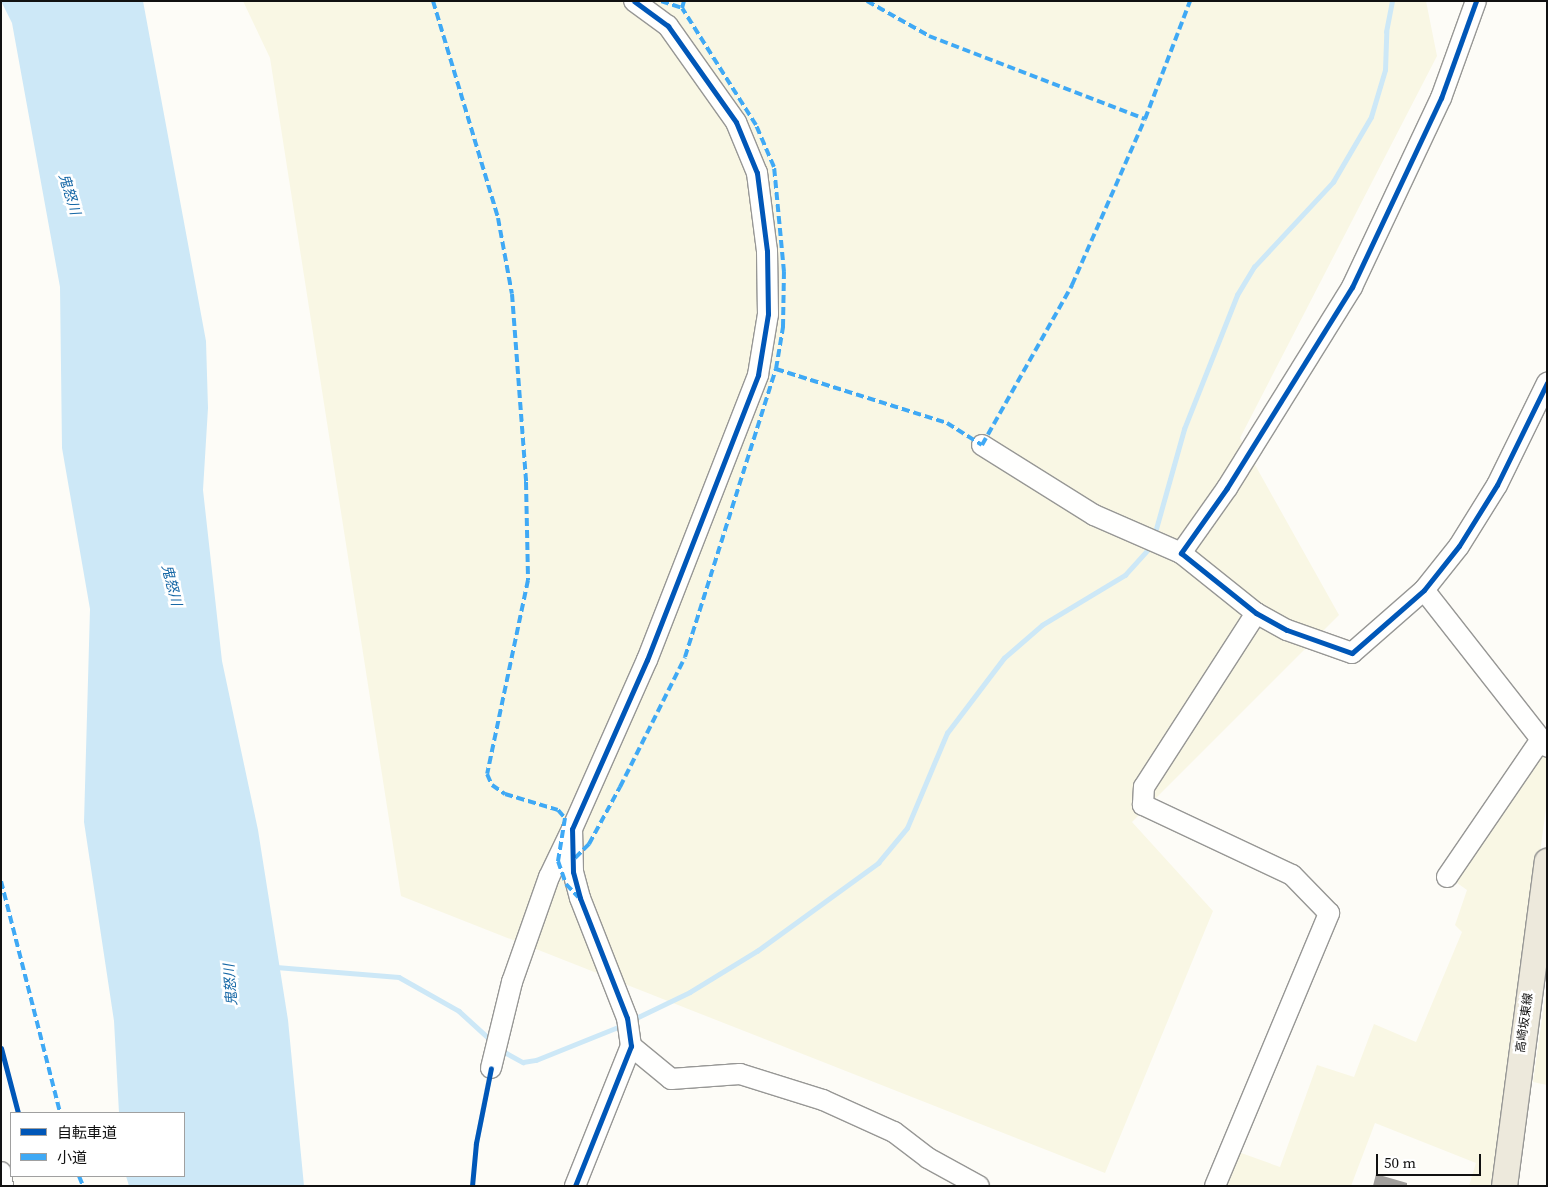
<!DOCTYPE html>
<html>
<head>
<meta charset="utf-8">
<style>
	body { margin:0 }
	#map { position:relative; width:1548px; height:1187px; overflow:hidden; background:#fdfcf7; font-family:"Source Serif 4","Noto Sans JP",serif }
	div>[style] { position:absolute }
	[style*='--x'] { left:calc(var(--x)*1px); top:calc(var(--y)*1px); width:calc(var(--w)*1px); rotate:calc(var(--a)*1deg) }
	.farmland>* { inset:0; background:#f9f7e4 }
	.water>* { inset:0; background:#cde8f7 }
	.stream>* { height:4.5px; margin:-2.25px; padding:0 2.25px; transform-origin:2.25px; border-radius:2.25px; background:#cde8f7 }
	.building>* { inset:0; background:#a19f9c }
	.roads { filter:drop-shadow(1px 0 #979795) drop-shadow(-1px 0 #979795) drop-shadow(0 1px #979795) drop-shadow(0 -1px #979795) }
	.minor>* { height:20px; margin:-10px; padding:0 10px; transform-origin:10px; border-radius:10px; background:#fffffe }
	.major>* { height:25px; margin:-12.5px; padding:0 12.5px; transform-origin:12.5px; border-radius:12.5px; background:#ede9dc }
	.quiet>* { height:4px; margin-top:-2px; transform-origin:0; background:repeating-linear-gradient(90deg,#3fa9f5 0 8px,transparent 0 12px) }
	.cycleway>* { height:5px; margin:-2.5px; padding:0 2.5px; transform-origin:2.5px; border-radius:2.5px; background:#0057b8 }
	span { translate:-50% -50%; white-space:nowrap; text-align:center; line-height:1.15; -webkit-text-stroke:5px #fff; paint-order:stroke }
	.street-label { font-size:12px; color:#111 }
	.water-label { font-size:14px; color:#1768a6; font-style:italic }
	.frame { position:absolute; inset:0; border:2px solid #111; pointer-events:none }
	.legend { position:absolute; left:10px; top:1112px; width:175px; height:65px; box-sizing:border-box; background:#fff; border:1px solid #a0a0a0; margin:0; padding:6px 9px; list-style:none; font-size:15px; color:#111 }
	.legend li { display:flex; align-items:center; gap:10px; height:25px }
	.legend b { width:25px; border:1px solid #a0a0a0 }
	.scale { position:absolute; left:1376px; top:1154px; width:105px; height:22px; box-sizing:border-box; border:2px solid #111; border-top:0; padding-left:6px; font-size:15px; line-height:18px; white-space:nowrap; color:#111; -webkit-text-stroke:4px #fff; paint-order:stroke }
</style>
</head>
<body>
<div id="map">
	<div class="farmland">
		<i style="clip-path:polygon(243px 1px,1426px 1px,1437px 56px,1240px 438px,1339px 615px,1132px 822px,1213px 911px,1105px 1173px,401px 896px,270px 58px)"></i>
		<i style="clip-path:polygon(1535px 754px,1547px 756px,1547px 801px,1495px 1186px,1469px 1186px,1476px 1163px,1375px 1123px,1351px 1186px,1215px 1186px,1230px 1149px,1280px 1167px,1317px 1065px,1354px 1077px,1374px 1024px,1416px 1042px,1462px 932px,1455px 925px,1467px 890px,1450px 878px)"></i>
		<i style="clip-path:polygon(1547px 984px,1547px 1085px,1533px 1082px)"></i>
	</div>
	<div class="water">
		<i style="clip-path:polygon(1px 1px,143px 1px,206px 341px,208px 408px,203px 490px,222px 661px,258px 830px,288px 1020px,304px 1186px,129px 1186px,126px 1176px,184px 1176px,184px 1113px,119px 1113px,114px 1021px,84px 822px,90px 609px,62px 448px,60px 287px,12px 23px)"></i>
	</div>
	<div class="stream">
		<i style="--x:1154;--y:536;--w:111;--a:-74.3"></i>
		<i style="--x:1184;--y:429;--w:144;--a:-68.4"></i>
		<i style="--x:1237;--y:295;--w:33;--a:-59"></i>
		<i style="--x:1254;--y:267;--w:116;--a:-47.1"></i>
		<i style="--x:1333;--y:182;--w:75;--a:-59.7"></i>
		<i style="--x:1371;--y:117;--w:49;--a:-73.4"></i>
		<i style="--x:1385;--y:70;--w:38;--a:-88"></i>
		<i style="--x:1386;--y:32;--w:32;--a:-79"></i>
		<i style="--x:276;--y:967;--w:123;--a:4.6"></i>
		<i style="--x:399;--y:977;--w:69;--a:29.5"></i>
		<i style="--x:459;--y:1011;--w:45;--a:42.3"></i>
		<i style="--x:632;--y:1020;--w:64;--a:-25.8"></i>
		<i style="--x:690;--y:992;--w:79;--a:-31.5"></i>
		<i style="--x:757;--y:951;--w:150;--a:-36"></i>
		<i style="--x:878;--y:863;--w:45;--a:-50.4"></i>
		<i style="--x:907;--y:828;--w:103;--a:-67.2"></i>
		<i style="--x:947;--y:733;--w:94;--a:-52.8"></i>
		<i style="--x:1004;--y:658;--w:50;--a:-41"></i>
		<i style="--x:1042;--y:625;--w:97;--a:-31.1"></i>
		<i style="--x:1125;--y:575;--w:39;--a:-48"></i>
		<i style="--x:501;--y:1050;--w:25;--a:29"></i>
		<i style="--x:523;--y:1062;--w:13;--a:-9"></i>
		<i style="--x:536;--y:1060;--w:94;--a:-21.9"></i>
	</div>
	<div class="building">
		<i style="clip-path:polygon(1376px 1174px,1407px 1183px,1407px 1186px,1373px 1186px)"></i>
	</div>
	<div class="roads">
		<div class="minor">
			<i style="--x:982;--y:445;--w:132;--a:32"></i>
			<i style="--x:1094;--y:515;--w:95;--a:23.6"></i>
			<i style="--x:1181;--y:553;--w:96;--a:38.7"></i>
			<i style="--x:1256;--y:613;--w:35;--a:29"></i>
			<i style="--x:1287;--y:630;--w:69;--a:19.5"></i>
			<i style="--x:1352;--y:653;--w:96;--a:-41.2"></i>
			<i style="--x:1424;--y:590;--w:56;--a:-51.5"></i>
			<i style="--x:1459;--y:546;--w:72;--a:-58.1"></i>
			<i style="--x:1497;--y:485;--w:114;--a:-63.9"></i>
			<i style="--x:1181;--y:553;--w:80;--a:-54.7"></i>
			<i style="--x:1227;--y:488;--w:237;--a:-58.1"></i>
			<i style="--x:1352;--y:287;--w:209;--a:-64.8"></i>
			<i style="--x:1441;--y:98;--w:103;--a:-70.2"></i>
			<i style="--x:1424;--y:590;--w:199;--a:51.9"></i>
			<i style="--x:1447;--y:877;--w:167;--a:-55.7"></i>
			<i style="--x:631;--y:1046;--w:52;--a:39.5"></i>
			<i style="--x:671;--y:1079;--w:69;--a:-4.1"></i>
			<i style="--x:740;--y:1074;--w:87;--a:17.4"></i>
			<i style="--x:823;--y:1100;--w:78;--a:24.3"></i>
			<i style="--x:894;--y:1132;--w:43;--a:37.4"></i>
			<i style="--x:928;--y:1158;--w:58;--a:28.8"></i>
			<i style="--x:491;--y:1068;--w:89;--a:-76.3"></i>
			<i style="--x:512;--y:982;--w:111;--a:-70.6"></i>
			<i style="--x:549;--y:877;--w:53;--a:-64.4"></i>
			<i style="--x:1;--y:1172;--w:14;--a:82"></i>
			<i style="--x:575;--y:1186;--w:151;--a:-68.2"></i>
			<i style="--x:631;--y:1046;--w:28;--a:-98"></i>
			<i style="--x:627;--y:1018;--w:129;--a:-111.4"></i>
			<i style="--x:580;--y:898;--w:27;--a:-105"></i>
			<i style="--x:573;--y:872;--w:43;--a:-91.3"></i>
			<i style="--x:572;--y:829;--w:185;--a:-66.1"></i>
			<i style="--x:647;--y:660;--w:306;--a:-68.7"></i>
			<i style="--x:758;--y:375;--w:62;--a:-80.7"></i>
			<i style="--x:768;--y:314;--w:63;--a:-90.9"></i>
			<i style="--x:767;--y:251;--w:79;--a:-97.3"></i>
			<i style="--x:757;--y:173;--w:55;--a:-112.4"></i>
			<i style="--x:736;--y:122;--w:118;--a:-125.3"></i>
			<i style="--x:668;--y:26;--w:42;--a:-143.7"></i>
			<i style="--x:1215;--y:1186;--w:296;--a:-67.3"></i>
			<i style="--x:1329;--y:913;--w:53;--a:-134.2"></i>
			<i style="--x:1292;--y:875;--w:165;--a:-154.8"></i>
			<i style="--x:1143;--y:805;--w:18;--a:-87"></i>
			<i style="--x:1144;--y:787;--w:207;--a:-57.2"></i>
		</div>
		<div class="major">
			<i style="--x:1504;--y:1186;--w:328;--a:-82.5"></i>
		</div>
	</div>
	<div class="quiet">
		<i style="--x:433;--y:1;--w:227;--a:73.3"></i>
		<i style="--x:498;--y:218;--w:77;--a:79.6"></i>
		<i style="--x:512;--y:294;--w:189;--a:85.7"></i>
		<i style="--x:526;--y:482;--w:98;--a:88.8"></i>
		<i style="--x:528;--y:580;--w:198;--a:101.9"></i>
		<i style="--x:487;--y:774;--w:12;--a:66"></i>
		<i style="--x:492;--y:785;--w:16;--a:35"></i>
		<i style="--x:505;--y:794;--w:55;--a:16.8"></i>
		<i style="--x:558;--y:810;--w:11;--a:49"></i>
		<i style="--x:565;--y:818;--w:44;--a:99.2"></i>
		<i style="--x:558;--y:861;--w:24;--a:71"></i>
		<i style="--x:566;--y:884;--w:18;--a:47"></i>
		<i style="--x:661;--y:1;--w:22;--a:18"></i>
		<i style="--x:682;--y:8;--w:7;--a:-74"></i>
		<i style="--x:867;--y:1;--w:71;--a:29.4"></i>
		<i style="--x:929;--y:36;--w:231;--a:21"></i>
		<i style="--x:776;--y:369;--w:179;--a:17.5"></i>
		<i style="--x:947;--y:423;--w:41;--a:32.2"></i>
		<i style="--x:982;--y:445;--w:184;--a:-60.6"></i>
		<i style="--x:1072;--y:285;--w:181;--a:-66.3"></i>
		<i style="--x:1145;--y:119;--w:126;--a:-69.1"></i>
		<i style="--x:575;--y:858;--w:20;--a:-45"></i>
		<i style="--x:589;--y:844;--w:65;--a:-61.5"></i>
		<i style="--x:620;--y:787;--w:145;--a:-63.4"></i>
		<i style="--x:685;--y:657;--w:302;--a:-72.5"></i>
		<i style="--x:776;--y:369;--w:43;--a:-80.5"></i>
		<i style="--x:783;--y:327;--w:55;--a:-89"></i>
		<i style="--x:784;--y:272;--w:105;--a:-95.4"></i>
		<i style="--x:774;--y:167;--w:46;--a:-113.2"></i>
		<i style="--x:756;--y:125;--w:138;--a:-122.3"></i>
		<i style="--x:1;--y:881;--w:239;--a:75.7"></i>
		<i style="--x:79;--y:1176;--w:11;--a:68"></i>
	</div>
	<div class="cycleway">
		<i style="--x:1476;--y:1;--w:103;--a:109.8"></i>
		<i style="--x:1441;--y:98;--w:209;--a:115.2"></i>
		<i style="--x:1352;--y:287;--w:237;--a:121.9"></i>
		<i style="--x:1227;--y:488;--w:80;--a:125.3"></i>
		<i style="--x:1181;--y:553;--w:96;--a:38.7"></i>
		<i style="--x:1256;--y:613;--w:35;--a:29"></i>
		<i style="--x:1287;--y:630;--w:69;--a:19.5"></i>
		<i style="--x:1352;--y:653;--w:96;--a:-41.2"></i>
		<i style="--x:1424;--y:590;--w:56;--a:-51.5"></i>
		<i style="--x:1459;--y:546;--w:72;--a:-58.1"></i>
		<i style="--x:1497;--y:485;--w:114;--a:-63.9"></i>
		<i style="--x:1;--y:1048;--w:67;--a:75.3"></i>
		<i style="--x:472;--y:1186;--w:43;--a:-84.7"></i>
		<i style="--x:476;--y:1143;--w:76;--a:-78.7"></i>
		<i style="--x:575;--y:1186;--w:151;--a:-68.2"></i>
		<i style="--x:631;--y:1046;--w:28;--a:-98"></i>
		<i style="--x:627;--y:1018;--w:129;--a:-111.4"></i>
		<i style="--x:580;--y:898;--w:27;--a:-105"></i>
		<i style="--x:573;--y:872;--w:43;--a:-91.3"></i>
		<i style="--x:572;--y:829;--w:185;--a:-66.1"></i>
		<i style="--x:647;--y:660;--w:306;--a:-68.7"></i>
		<i style="--x:758;--y:375;--w:62;--a:-80.7"></i>
		<i style="--x:768;--y:314;--w:63;--a:-90.9"></i>
		<i style="--x:767;--y:251;--w:79;--a:-97.3"></i>
		<i style="--x:757;--y:173;--w:55;--a:-112.4"></i>
		<i style="--x:736;--y:122;--w:118;--a:-125.3"></i>
		<i style="--x:668;--y:26;--w:42;--a:-143.7"></i>
	</div>
	<div class="street-label">
		<span style="left:1525px;top:1023px;rotate:-82deg">高崎坂東線</span>
	</div>
	<div class="water-label">
		<span style="left:70px;top:194px;rotate:73deg">鬼怒川</span>
		<span style="left:172px;top:585px;rotate:76deg">鬼怒川</span>
		<span style="left:230px;top:985px;rotate:-94deg">鬼怒川</span>
	</div>
	<div class="frame"></div>
	<ul class="legend">
	<li><b style="height:6px;background:#0057b8"></b>自転車道</li>
	<li><b style="height:6px;background:#3fa9f5"></b>小道</li>
	</ul>
	<div class="scale">50 m</div>
</div>
</body>
</html>
